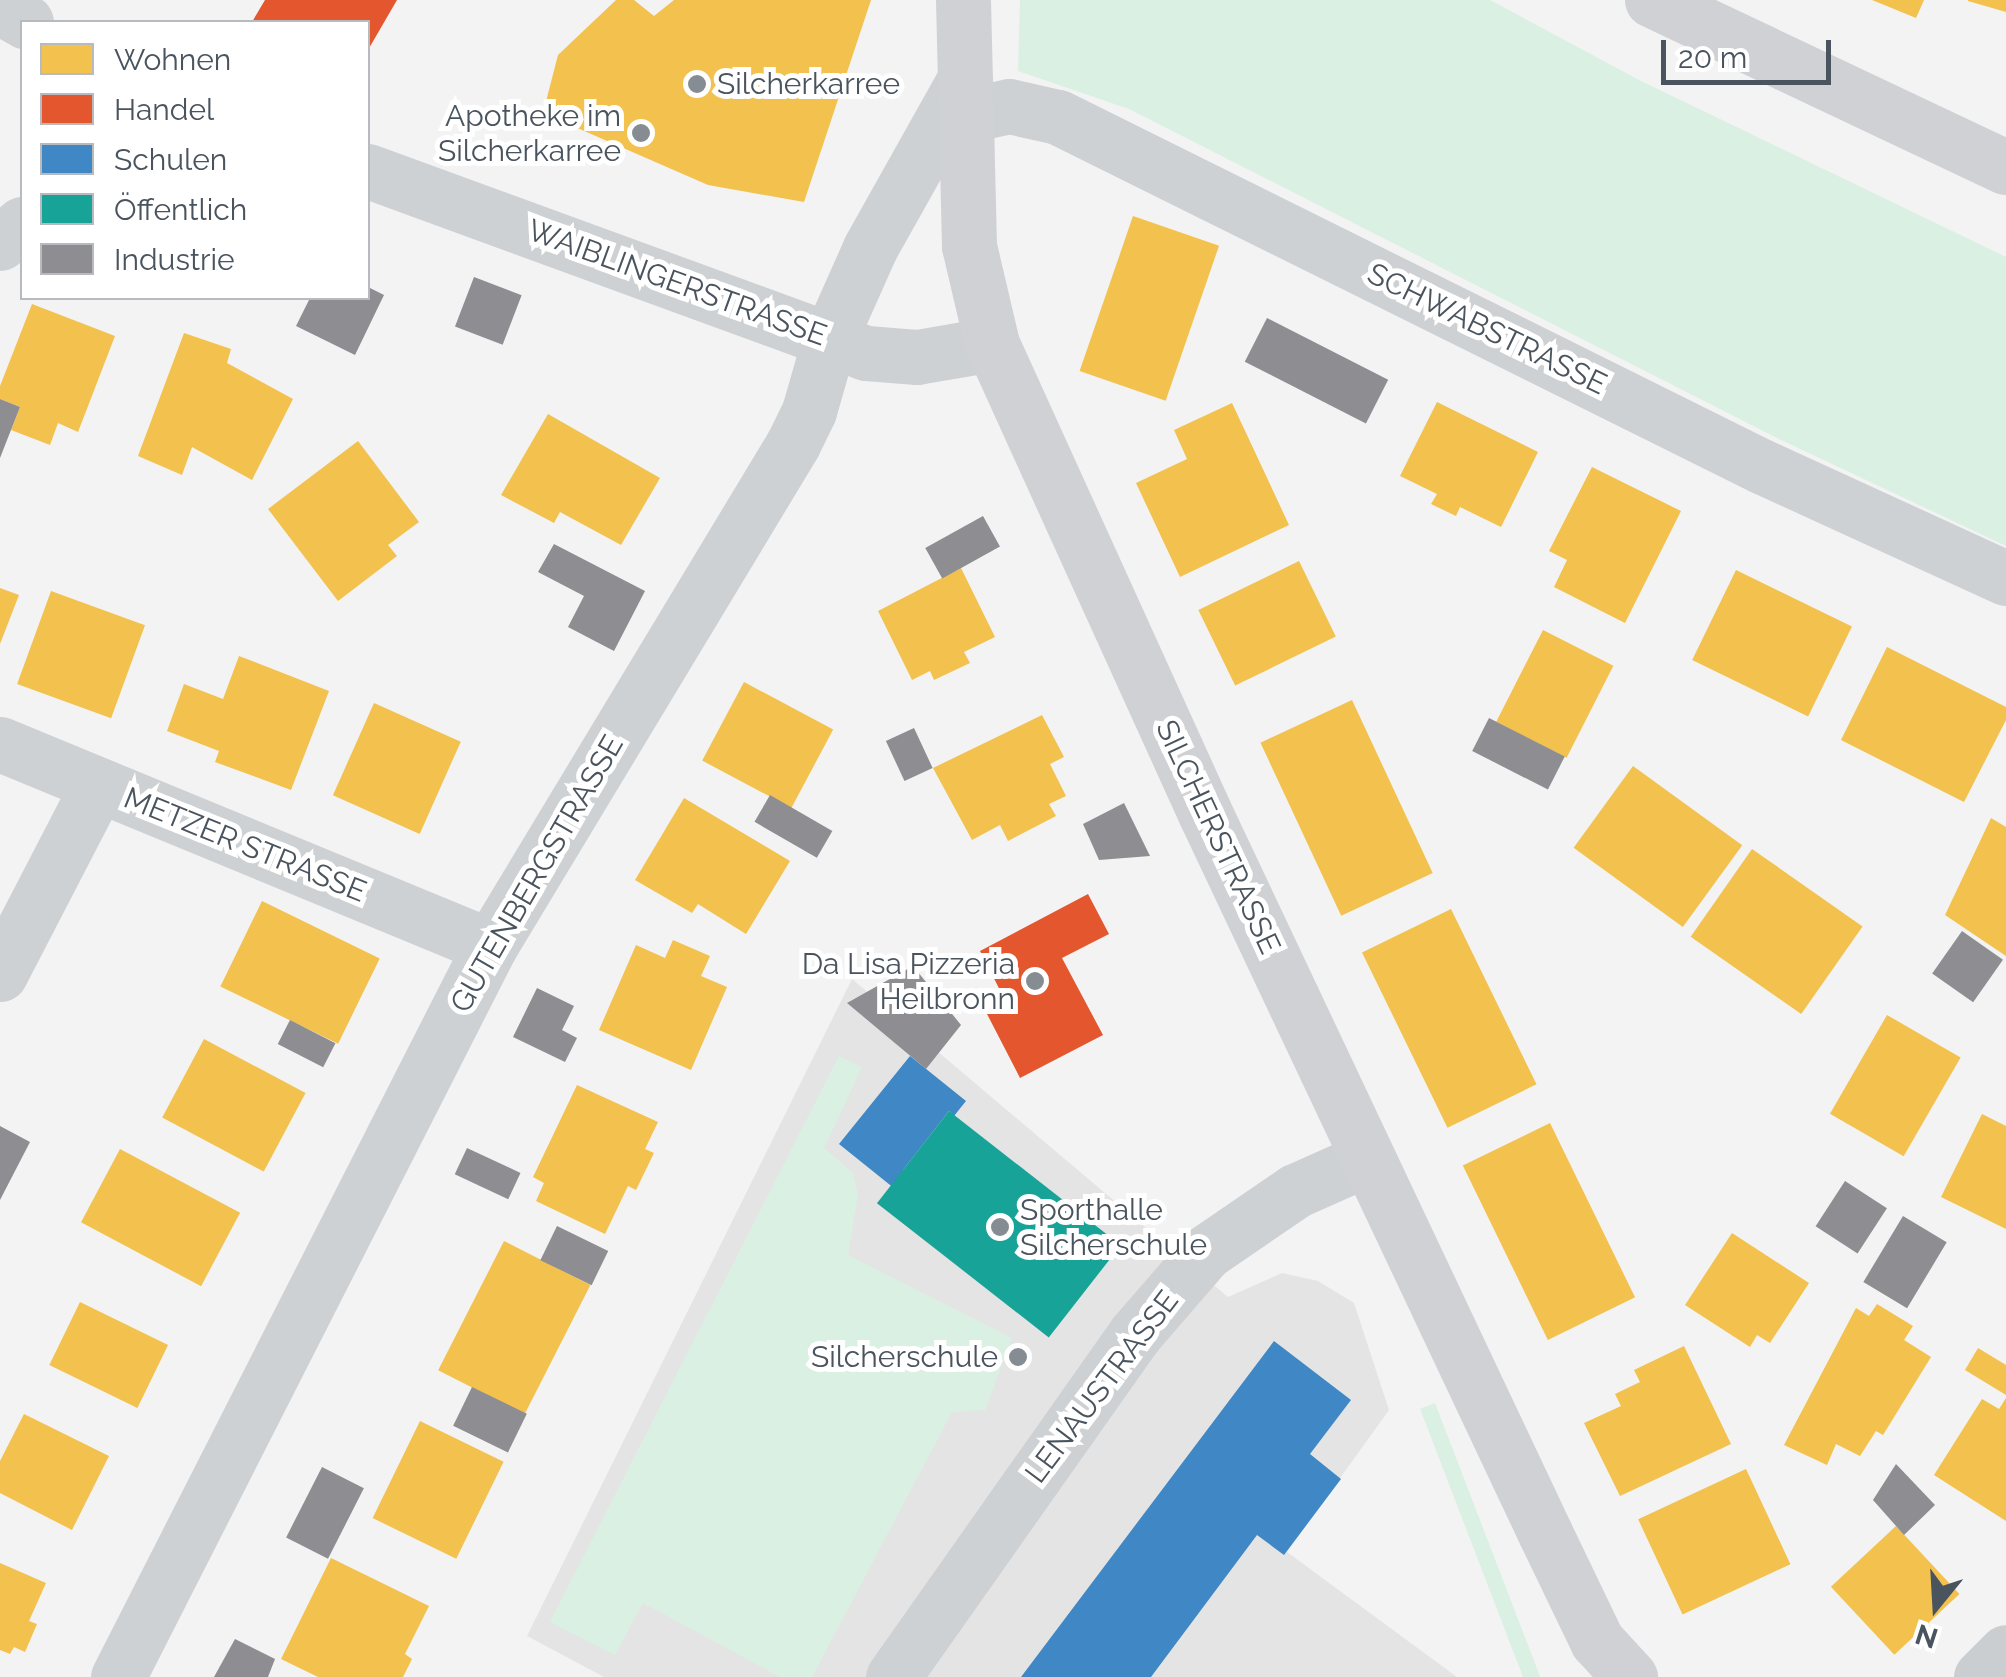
<!DOCTYPE html>
<html>
<head>
<meta charset="utf-8">
<style>
	body { margin:0 }
	#map { position:relative; width:2006px; height:1677px; overflow:hidden; background:#f3f3f3; font-family:Raleway,sans-serif }
	div>[style] { position:absolute }
	[style*='--x'] { left:calc(var(--x)*1px); top:calc(var(--y)*1px); width:calc(var(--w)*1px); rotate:calc(var(--a)*1deg) }
	.education>* { inset:0; background:#e5e4e4 }
	.green>* { inset:0; background:#d9f0e3; transform-origin:0 0 }
	.homes>* { inset:0; background:#f2c14e; transform-origin:0 0 }
	.shops>* { inset:0; background:#e4572e }
	.schools>* { inset:0; background:#3f88c5 }
	.public>* { inset:0; background:#17a398; transform-origin:0 0 }
	.industry>* { inset:0; background:#8d8d92; transform-origin:0 0 }
	.street>* { height:55px; margin:-27.5px; padding:0 27.5px; transform-origin:27.5px; border-radius:27.5px; background:#ced1d3 }
	.secondary>* { height:55px; margin:-27.5px; padding:0 27.5px; transform-origin:27.5px; border-radius:27.5px; background:#cfd1d4 }
	.primary>* { height:55px; margin:-27.5px; padding:0 27.5px; transform-origin:27.5px; border-radius:27.5px; background:#caced0 }
	.dots>* { width:28px; height:28px; translate:-50% -50%; box-sizing:border-box; border:5px solid #fff; border-radius:50% }
	span { translate:-50% -50%; white-space:nowrap; text-align:center; line-height:1.15; -webkit-text-stroke:10px #fff; paint-order:stroke }
	.poi-label { font-size:30px; color:#4a545e }
	.left { translate:0 -50%; text-align:left }
	.right { translate:-100% -50%; text-align:right }
	.street-label { font-size:30px; color:#4a545e }
	.legend { position:absolute; left:20px; top:20px; width:350px; height:280px; box-sizing:border-box; background:#fff; border:2px solid #b7bbbf; margin:0; padding:12px 18px; list-style:none; font-size:30px; color:#4a545e }
	.legend li { display:flex; align-items:center; gap:20px; height:50px }
	.legend b { width:50px; border:2px solid #b7bbbf }
	.north { position:absolute; left:1886px; top:1557px; width:100px; height:100px; -webkit-text-stroke:8px #fff; paint-order:stroke; rotate:198deg; font-size:28px; font-weight:700; line-height:40px; text-align:center; color:#4a545e }
	.north::after { content:''; display:block; margin:auto; width:35px; height:45px; background:#4a545e; clip-path:polygon(50% 0,100% 100%,50% 72%,0 100%) }
	.scale { position:absolute; left:1661px; top:40px; width:170px; height:45px; box-sizing:border-box; border:5px solid #4a545e; border-top:0; padding-left:12px; font-size:30px; line-height:35px; white-space:nowrap; color:#4a545e; -webkit-text-stroke:8px #fff; paint-order:stroke }
</style>
</head>
<body>
<div id="map">
	<div class="education">
		<i style="clip-path:polygon(852px 979px,1228px 1297px,1282px 1273px,1318px 1281px,1354px 1303px,1389px 1410px,1287px 1552px,1457px 1677px,604px 1677px,527px 1636px)"></i>
	</div>
	<div class="green">
		<i style="clip-path:polygon(1020px 0,1490px 0,1639px 80px,2006px 257px,2006px 546px,1779px 439px,1129px 109px,1018px 71px)"></i>
		<i style="clip-path:polygon(839px 1056px,862px 1067px,824px 1148px,853px 1173px,858px 1195px,848px 1255px,1012px 1338px,985px 1410px,952px 1412px,812px 1677px,780px 1677px,643px 1603px,615px 1655px,550px 1622px)"></i>
		<i style="left:1435px;top:1403px;width:294px;height:16px;rotate:69deg"></i>
	</div>
	<div class="homes">
		<i style="clip-path:polygon(616px 0,634px 0,654px 16px,674px 0,871px 0,804px 202px,708px 185px,543px 113px,558px 55px)"></i>
		<i style="clip-path:polygon(1872px 0,1924px 0,1916px 18px)"></i>
		<i style="clip-path:polygon(1968px 0,2006px 0,2006px 12px,1968px 1px)"></i>
		<i style="left:1133px;top:216px;width:91px;height:164px;rotate:19deg"></i>
		<i style="clip-path:polygon(32px 304px,115px 336px,78px 432px,58px 423px,50px 445px,11px 430px,20px 407px,0 399px,0 386px)"></i>
		<i style="clip-path:polygon(184px 333px,231px 349px,227px 363px,293px 399px,252px 480px,192px 447px,182px 475px,138px 456px)"></i>
		<i style="clip-path:polygon(1437px 402px,1538px 452px,1501px 527px,1460px 507px,1456px 516px,1431px 504px,1437px 494px,1400px 476px)"></i>
		<i style="clip-path:polygon(1232px 403px,1289px 525px,1180px 577px,1136px 483px,1187px 459px,1174px 430px)"></i>
		<i style="clip-path:polygon(548px 414px,660px 478px,621px 545px,560px 512px,554px 523px,501px 495px)"></i>
		<i style="clip-path:polygon(358px 441px,419px 522px,388px 545px,397px 556px,338px 601px,268px 509px)"></i>
		<i style="clip-path:polygon(1592px 467px,1681px 511px,1625px 623px,1554px 587px,1567px 560px,1549px 551px)"></i>
		<i style="left:1299px;top:561px;width:84px;height:112px;rotate:64deg"></i>
		<i style="clip-path:polygon(961px 568px,995px 637px,964px 652px,970px 663px,934px 680px,930px 671px,912px 680px,878px 611px)"></i>
		<i style="left:1736px;top:570px;width:129px;height:100px;rotate:26deg"></i>
		<i style="clip-path:polygon(0 588px,19px 595px,0 644px)"></i>
		<i style="left:51px;top:591px;width:100px;height:99px;rotate:20deg"></i>
		<i style="left:1543px;top:630px;width:79px;height:103px;rotate:27deg"></i>
		<i style="clip-path:polygon(1887px 647px,2006px 707px,2006px 720px,1964px 802px,1841px 740px)"></i>
		<i style="clip-path:polygon(239px 656px,329px 691px,291px 790px,215px 762px,219px 751px,167px 731px,184px 684px,223px 699px)"></i>
		<i style="left:744px;top:682px;width:101px;height:89px;rotate:28deg"></i>
		<i style="left:1352px;top:700px;width:191px;height:101px;rotate:65deg"></i>
		<i style="left:374px;top:703px;width:95px;height:101px;rotate:24deg"></i>
		<i style="clip-path:polygon(1042px 715px,1064px 757px,1050px 764px,1066px 796px,1049px 804px,1056px 816px,1008px 841px,1000px 825px,972px 840px,933px 768px)"></i>
		<i style="left:1633px;top:766px;width:135px;height:101px;rotate:36deg"></i>
		<i style="clip-path:polygon(684px 798px,790px 861px,746px 934px,698px 904px,692px 913px,635px 880px)"></i>
		<i style="clip-path:polygon(1991px 818px,2006px 827px,2006px 956px,1945px 915px)"></i>
		<i style="left:1752px;top:849px;width:135px;height:107px;rotate:35deg"></i>
		<i style="left:262px;top:901px;width:131px;height:95px;rotate:26deg"></i>
		<i style="left:1451px;top:909px;width:195px;height:99px;rotate:64deg"></i>
		<i style="clip-path:polygon(673px 940px,710px 956px,701px 976px,727px 987px,691px 1070px,599px 1030px,636px 945px,665px 958px)"></i>
		<i style="left:1887px;top:1015px;width:85px;height:114px;rotate:30deg"></i>
		<i style="left:204px;top:1039px;width:115px;height:89px;rotate:28deg"></i>
		<i style="clip-path:polygon(577px 1085px,658px 1122px,645px 1149px,654px 1153px,636px 1190px,628px 1186px,605px 1234px,536px 1201px,544px 1183px,533px 1177px)"></i>
		<i style="clip-path:polygon(1982px 1114px,2006px 1126px,2006px 1229px,1941px 1197px)"></i>
		<i style="left:1550px;top:1123px;width:194px;height:97px;rotate:64deg"></i>
		<i style="left:120px;top:1149px;width:136px;height:83px;rotate:28deg"></i>
		<i style="clip-path:polygon(1732px 1233px,1809px 1283px,1770px 1343px,1757px 1335px,1750px 1347px,1685px 1305px)"></i>
		<i style="left:504px;top:1241px;width:97px;height:145px;rotate:27deg"></i>
		<i style="left:80px;top:1302px;width:98px;height:70px;rotate:26deg"></i>
		<i style="clip-path:polygon(1877px 1304px,1913px 1326px,1904px 1340px,1931px 1357px,1883px 1435px,1876px 1431px,1860px 1456px,1836px 1444px,1827px 1465px,1784px 1445px,1856px 1308px,1869px 1316px)"></i>
		<i style="clip-path:polygon(1684px 1346px,1731px 1444px,1620px 1496px,1584px 1423px,1621px 1406px,1615px 1394px,1640px 1382px,1634px 1370px)"></i>
		<i style="clip-path:polygon(1978px 1348px,2006px 1365px,2006px 1395px,1965px 1370px)"></i>
		<i style="clip-path:polygon(2006px 1398px,2006px 1521px,1934px 1475px,1982px 1399px,1999px 1409px)"></i>
		<i style="clip-path:polygon(24px 1414px,109px 1456px,72px 1530px,0 1493px,0 1461px)"></i>
		<i style="left:420px;top:1421px;width:93px;height:108px;rotate:26deg"></i>
		<i style="left:1746px;top:1469px;width:105px;height:119px;rotate:65deg"></i>
		<i style="left:1896px;top:1526px;width:93px;height:89px;rotate:47deg"></i>
		<i style="clip-path:polygon(331px 1558px,429px 1606px,405px 1654px,412px 1659px,403px 1677px,318px 1677px,281px 1659px)"></i>
		<i style="clip-path:polygon(0 1563px,46px 1583px,29px 1621px,37px 1624px,25px 1652px,14px 1647px,10px 1654px,0 1650px)"></i>
	</div>
	<div class="shops">
		<i style="clip-path:polygon(265px 0,397px 0,368px 50px,368px 22px,252px 22px)"></i>
		<i style="clip-path:polygon(1088px 894px,1109px 934px,1062px 958px,1103px 1035px,1020px 1078px,987px 1014px,1007px 1004px,980px 951px)"></i>
	</div>
	<div class="schools">
		<i style="clip-path:polygon(910px 1056px,966px 1101px,954px 1116px,949px 1111px,903px 1170px,907px 1173px,895px 1189px,839px 1144px)"></i>
		<i style="clip-path:polygon(1274px 1341px,1351px 1400px,1310px 1454px,1341px 1479px,1284px 1555px,1257px 1535px,1151px 1677px,1021px 1677px)"></i>
	</div>
	<div class="public">
		<i style="left:949px;top:1111px;width:218px;height:117px;rotate:38deg"></i>
	</div>
	<div class="industry">
		<i style="left:474px;top:277px;width:51px;height:53px;rotate:21deg"></i>
		<i style="clip-path:polygon(368px 287px,384px 295px,355px 355px,296px 326px,310px 298px,368px 298px)"></i>
		<i style="left:1267px;top:318px;width:136px;height:49px;rotate:27deg"></i>
		<i style="clip-path:polygon(0 399px,20px 407px,0 458px)"></i>
		<i style="left:983px;top:516px;width:35px;height:66px;rotate:61deg"></i>
		<i style="clip-path:polygon(554px 544px,645px 591px,614px 651px,568px 627px,584px 596px,538px 572px)"></i>
		<i style="left:1489px;top:718px;width:85px;height:37px;rotate:27deg"></i>
		<i style="left:914px;top:728px;width:44px;height:31px;rotate:65deg"></i>
		<i style="left:770px;top:795px;width:72px;height:31px;rotate:30deg"></i>
		<i style="clip-path:polygon(1124px 803px,1150px 856px,1099px 860px,1083px 824px)"></i>
		<i style="left:1962px;top:931px;width:50px;height:52px;rotate:35deg"></i>
		<i style="clip-path:polygon(913px 966px,961px 1025px,926px 1069px,847px 1003px)"></i>
		<i style="clip-path:polygon(537px 988px,574px 1006px,562px 1030px,577px 1038px,565px 1062px,513px 1037px)"></i>
		<i style="left:290px;top:1020px;width:51px;height:27px;rotate:27deg"></i>
		<i style="clip-path:polygon(0 1126px,30px 1142px,0 1200px)"></i>
		<i style="left:467px;top:1148px;width:59px;height:29px;rotate:25deg"></i>
		<i style="left:1845px;top:1181px;width:50px;height:54px;rotate:33deg"></i>
		<i style="left:1903px;top:1216px;width:51px;height:77px;rotate:31deg"></i>
		<i style="left:557px;top:1226px;width:57px;height:38px;rotate:26deg"></i>
		<i style="left:472px;top:1387px;width:61px;height:43px;rotate:26deg"></i>
		<i style="clip-path:polygon(1896px 1464px,1935px 1505px,1904px 1535px,1873px 1500px)"></i>
		<i style="left:322px;top:1467px;width:47px;height:79px;rotate:27deg"></i>
		<i style="clip-path:polygon(235px 1639px,275px 1659px,268px 1677px,214px 1677px)"></i>
	</div>
	<div class="street">
		<i style="--x:0;--y:7;--w:30;--a:30"></i>
		<i style="--x:964;--y:116;--w:46;--a:-12.5"></i>
		<i style="--x:1009;--y:106;--w:50;--a:12.7"></i>
		<i style="--x:1058;--y:117;--w:785;--a:26.4"></i>
		<i style="--x:1761;--y:466;--w:269;--a:24.6"></i>
		<i style="--x:368;--y:171;--w:530;--a:20.08"></i>
		<i style="--x:866;--y:353;--w:51;--a:4.5"></i>
		<i style="--x:917;--y:357;--w:76;--a:-9.8"></i>
		<i style="--x:0;--y:243;--w:29;--a:-41"></i>
		<i style="--x:0;--y:744;--w:530;--a:22.4"></i>
		<i style="--x:0;--y:974;--w:213;--a:-62.6"></i>
		<i style="--x:118;--y:1677;--w:820;--a:-63.03"></i>
		<i style="--x:490;--y:946;--w:586;--a:-58.89"></i>
		<i style="--x:793;--y:444;--w:37;--a:-64"></i>
		<i style="--x:809;--y:411;--w:76;--a:-74"></i>
		<i style="--x:830;--y:338;--w:98;--a:-66"></i>
		<i style="--x:870;--y:248;--w:194;--a:-60.7"></i>
		<i style="--x:893;--y:1677;--w:420;--a:-54.8"></i>
		<i style="--x:1135;--y:1334;--w:108;--a:-49.1"></i>
		<i style="--x:1206;--y:1252;--w:108;--a:-34.4"></i>
		<i style="--x:1295;--y:1191;--w:79;--a:-24"></i>
	</div>
	<div class="secondary">
		<i style="--x:963;--y:0;--w:246;--a:88.6"></i>
		<i style="--x:969;--y:246;--w:101;--a:76.8"></i>
		<i style="--x:992;--y:344;--w:513;--a:65.58"></i>
		<i style="--x:1204;--y:811;--w:798;--a:64.72"></i>
		<i style="--x:1545;--y:1533;--w:120;--a:64.3"></i>
		<i style="--x:1597;--y:1641;--w:49;--a:47.5"></i>
		<i style="--x:1652;--y:0;--w:391;--a:25.3"></i>
	</div>
	<div class="primary">
		<i style="--x:1981;--y:1677;--w:35;--a:-45"></i>
	</div>
	<div class="dots">
		<i style="left:697px;top:84px;background:#858c92"></i>
		<i style="left:641px;top:133px;background:#858c92"></i>
		<i style="left:1035px;top:981px;background:#858c92"></i>
		<i style="left:1000px;top:1227px;background:#858c92"></i>
		<i style="left:1018px;top:1357px;background:#858c92"></i>
	</div>
	<div class="poi-label">
		<span class="left" style="left:717px;top:84px">Silcherkarree</span>
		<span class="right" style="left:621px;top:133px">Apotheke im<br>Silcherkarree</span>
		<span class="right" style="left:1015px;top:981px">Da Lisa Pizzeria<br>Heilbronn</span>
		<span class="left" style="left:1020px;top:1227px">Sporthalle<br>Silcherschule</span>
		<span class="right" style="left:998px;top:1357px">Silcherschule</span>
	</div>
	<div class="street-label">
		<span style="left:677px;top:283px;rotate:20deg">WAIBLINGERSTRASSE</span>
		<span style="left:1487px;top:329px;rotate:26deg">SCHWABSTRASSE</span>
		<span style="left:1218px;top:837px;rotate:65deg">SILCHERSTRASSE</span>
		<span style="left:245px;top:845px;rotate:22deg">METZER STRASSE</span>
		<span style="left:537px;top:874px;rotate:-60deg">GUTENBERGSTRASSE</span>
		<span style="left:1102px;top:1387px;rotate:-53deg">LENAUSTRASSE</span>
	</div>
	<ul class="legend">
	<li><b style="height:28px;background:#f2c14e"></b>Wohnen</li>
	<li><b style="height:28px;background:#e4572e"></b>Handel</li>
	<li><b style="height:28px;background:#3f88c5"></b>Schulen</li>
	<li><b style="height:28px;background:#17a398"></b>Öffentlich</li>
	<li><b style="height:28px;background:#8d8d92"></b>Industrie</li>
	</ul>
	<div class="north">N</div>
	<div class="scale">20 m</div>
</div>
</body>
</html>
